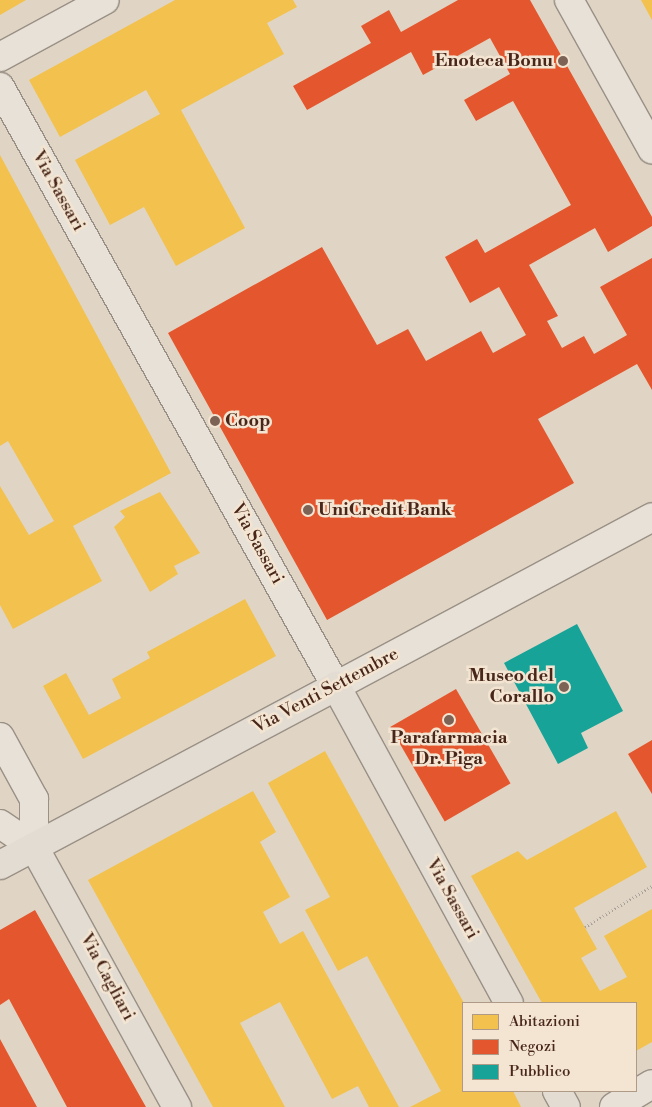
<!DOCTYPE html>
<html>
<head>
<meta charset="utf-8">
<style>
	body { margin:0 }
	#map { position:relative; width:652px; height:1107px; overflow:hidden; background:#e0d5c4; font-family:"Libre Bodoni",serif }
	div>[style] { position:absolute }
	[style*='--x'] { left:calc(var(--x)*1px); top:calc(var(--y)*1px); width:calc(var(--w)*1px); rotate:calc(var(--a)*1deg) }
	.homes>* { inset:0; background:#f2c14e }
	.shops>* { inset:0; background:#e4572e; transform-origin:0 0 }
	.public>* { inset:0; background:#17a398 }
	.path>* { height:3px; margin-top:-1.5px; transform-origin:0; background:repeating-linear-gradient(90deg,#aba39b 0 1px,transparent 0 3.5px) }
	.roads { filter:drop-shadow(1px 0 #9a9085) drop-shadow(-1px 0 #9a9085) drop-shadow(0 1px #9a9085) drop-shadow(0 -1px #9a9085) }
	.street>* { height:28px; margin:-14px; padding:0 14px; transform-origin:14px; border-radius:14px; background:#e7e1d8 }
	.secondary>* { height:28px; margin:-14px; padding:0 14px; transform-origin:14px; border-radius:14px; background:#e7e1d8 }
	.primary>* { height:28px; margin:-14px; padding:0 14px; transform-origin:14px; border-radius:14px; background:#e3dcd2 }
	.dots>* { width:14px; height:14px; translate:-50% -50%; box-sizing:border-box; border:2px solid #f3e5d1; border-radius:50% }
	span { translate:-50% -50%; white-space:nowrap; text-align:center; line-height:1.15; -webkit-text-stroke:5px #f3e5d1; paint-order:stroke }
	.poi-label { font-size:18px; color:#482619; font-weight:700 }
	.right { translate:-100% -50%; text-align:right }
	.left { translate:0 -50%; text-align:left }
	.street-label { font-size:18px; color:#482619 }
	.legend { position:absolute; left:462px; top:1002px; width:175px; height:90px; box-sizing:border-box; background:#f3e5d1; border:1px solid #af9987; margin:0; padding:6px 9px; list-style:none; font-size:15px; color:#482619 }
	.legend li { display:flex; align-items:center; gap:10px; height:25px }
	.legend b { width:25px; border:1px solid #af9987 }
</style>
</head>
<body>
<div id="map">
	<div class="homes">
		<i style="clip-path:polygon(0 0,26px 0,0 15px)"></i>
		<i style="clip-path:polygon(175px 0,293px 0,297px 7px,267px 23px,284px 54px,181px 110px,245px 228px,176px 266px,144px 207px,110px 225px,75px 160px,160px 114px,146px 90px,60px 137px,29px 80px)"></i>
		<i style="clip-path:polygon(641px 0,652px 0,652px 20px)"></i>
		<i style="clip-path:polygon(0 155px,171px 473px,73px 526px,102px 581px,13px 629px,0 605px,0 486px,29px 535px,54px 521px,8px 441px,0 446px)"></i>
		<i style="clip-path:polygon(160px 492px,200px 553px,174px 566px,178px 574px,150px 592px,114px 527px,125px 517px,120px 511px)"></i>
		<i style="clip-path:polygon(245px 599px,276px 656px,83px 759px,43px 686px,66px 673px,89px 715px,121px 698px,112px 679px,150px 658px,147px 652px)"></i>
		<i style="clip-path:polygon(325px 751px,464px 1003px,463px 1091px,513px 1091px,521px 1107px,410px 1107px,441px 1091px,367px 956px,338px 971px,305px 910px,330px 897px,268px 783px)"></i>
		<i style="clip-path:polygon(253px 791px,276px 832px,260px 842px,290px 897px,263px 912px,280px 944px,303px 931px,399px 1107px,369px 1107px,358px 1086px,332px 1099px,280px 1002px,240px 1023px,285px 1107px,213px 1107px,88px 880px)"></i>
		<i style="clip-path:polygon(616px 811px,647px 867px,574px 908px,597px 949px,581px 958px,600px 991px,627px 977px,604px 936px,652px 909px,652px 1042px,636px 1051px,636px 1003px,542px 1003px,471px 876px,518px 851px,527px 860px)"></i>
	</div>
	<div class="shops">
		<i style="clip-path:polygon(458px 0,530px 0,652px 217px,652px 226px,608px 252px,595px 228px,529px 265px,558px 316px,547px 321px,562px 348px,584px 336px,594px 354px,627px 335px,600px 287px,652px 258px,652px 390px,637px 364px,538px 419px,574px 483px,327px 620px,168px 333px,322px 247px,377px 345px,408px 329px,426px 361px,481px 331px,493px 353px,526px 335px,499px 287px,470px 303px,445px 257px,477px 239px,485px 253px,571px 205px,513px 101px,476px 121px,464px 100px,510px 74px,490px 38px,423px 75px,411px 52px,307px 110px,293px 86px,371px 43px,361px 26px,389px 10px,401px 32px)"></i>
		<i style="left:456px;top:689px;width:109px;height:76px;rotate:60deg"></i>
		<i style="clip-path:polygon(652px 740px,652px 794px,628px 754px)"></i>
		<i style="clip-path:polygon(35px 910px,146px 1107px,67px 1107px,9px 999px,0 1005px,0 930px)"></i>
		<i style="clip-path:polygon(0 1039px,37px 1107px,0 1107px)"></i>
	</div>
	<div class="public">
		<i style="clip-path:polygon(577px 624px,623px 711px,581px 733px,588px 748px,558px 764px,504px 663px)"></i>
	</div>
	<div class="path">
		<i style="--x:585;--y:927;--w:79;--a:-31.5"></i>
	</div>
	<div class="roads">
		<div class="street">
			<i style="--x:0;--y:57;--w:119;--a:-28.5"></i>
			<i style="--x:0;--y:87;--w:687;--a:60.71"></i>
			<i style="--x:614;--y:1107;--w:44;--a:-31.2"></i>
		</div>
		<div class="secondary">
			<i style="--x:569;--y:0;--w:171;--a:60.9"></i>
			<i style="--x:336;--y:686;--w:358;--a:-28.1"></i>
			<i style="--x:0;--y:737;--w:71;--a:61.3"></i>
			<i style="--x:34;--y:799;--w:48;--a:90"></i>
			<i style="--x:0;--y:824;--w:41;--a:34.1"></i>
		</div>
		<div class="primary">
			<i style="--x:34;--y:847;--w:297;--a:61.2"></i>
			<i style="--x:0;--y:865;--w:381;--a:-28"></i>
			<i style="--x:336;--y:686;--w:361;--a:61.4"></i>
			<i style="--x:557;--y:1091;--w:18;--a:61"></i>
		</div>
	</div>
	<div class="dots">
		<i style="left:563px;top:61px;background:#7d6355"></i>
		<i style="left:215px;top:421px;background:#7d6355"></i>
		<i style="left:308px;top:510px;background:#7d6355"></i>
		<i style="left:564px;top:687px;background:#7d6355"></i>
		<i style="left:449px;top:720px;background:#7d6355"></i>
	</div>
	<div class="poi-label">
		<span class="right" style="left:553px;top:61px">Enoteca Bonu</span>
		<span class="left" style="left:225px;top:421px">Coop</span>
		<span class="left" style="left:318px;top:510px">UniCredit Bank</span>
		<span class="right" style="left:554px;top:687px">Museo del<br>Corallo</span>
		<span style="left:449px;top:749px">Parafarmacia<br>Dr. Piga</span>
	</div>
	<div class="street-label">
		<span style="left:58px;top:191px;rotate:61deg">Via Sassari</span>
		<span style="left:257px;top:544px;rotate:61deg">Via Sassari</span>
		<span style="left:326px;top:691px;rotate:-28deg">Via Venti Settembre</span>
		<span style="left:452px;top:899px;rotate:61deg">Via Sassari</span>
		<span style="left:107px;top:977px;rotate:62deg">Via Cagliari</span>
	</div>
	<ul class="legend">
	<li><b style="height:14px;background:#f2c14e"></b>Abitazioni</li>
	<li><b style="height:14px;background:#e4572e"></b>Negozi</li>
	<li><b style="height:14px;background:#17a398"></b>Pubblico</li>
	</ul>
</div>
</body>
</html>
